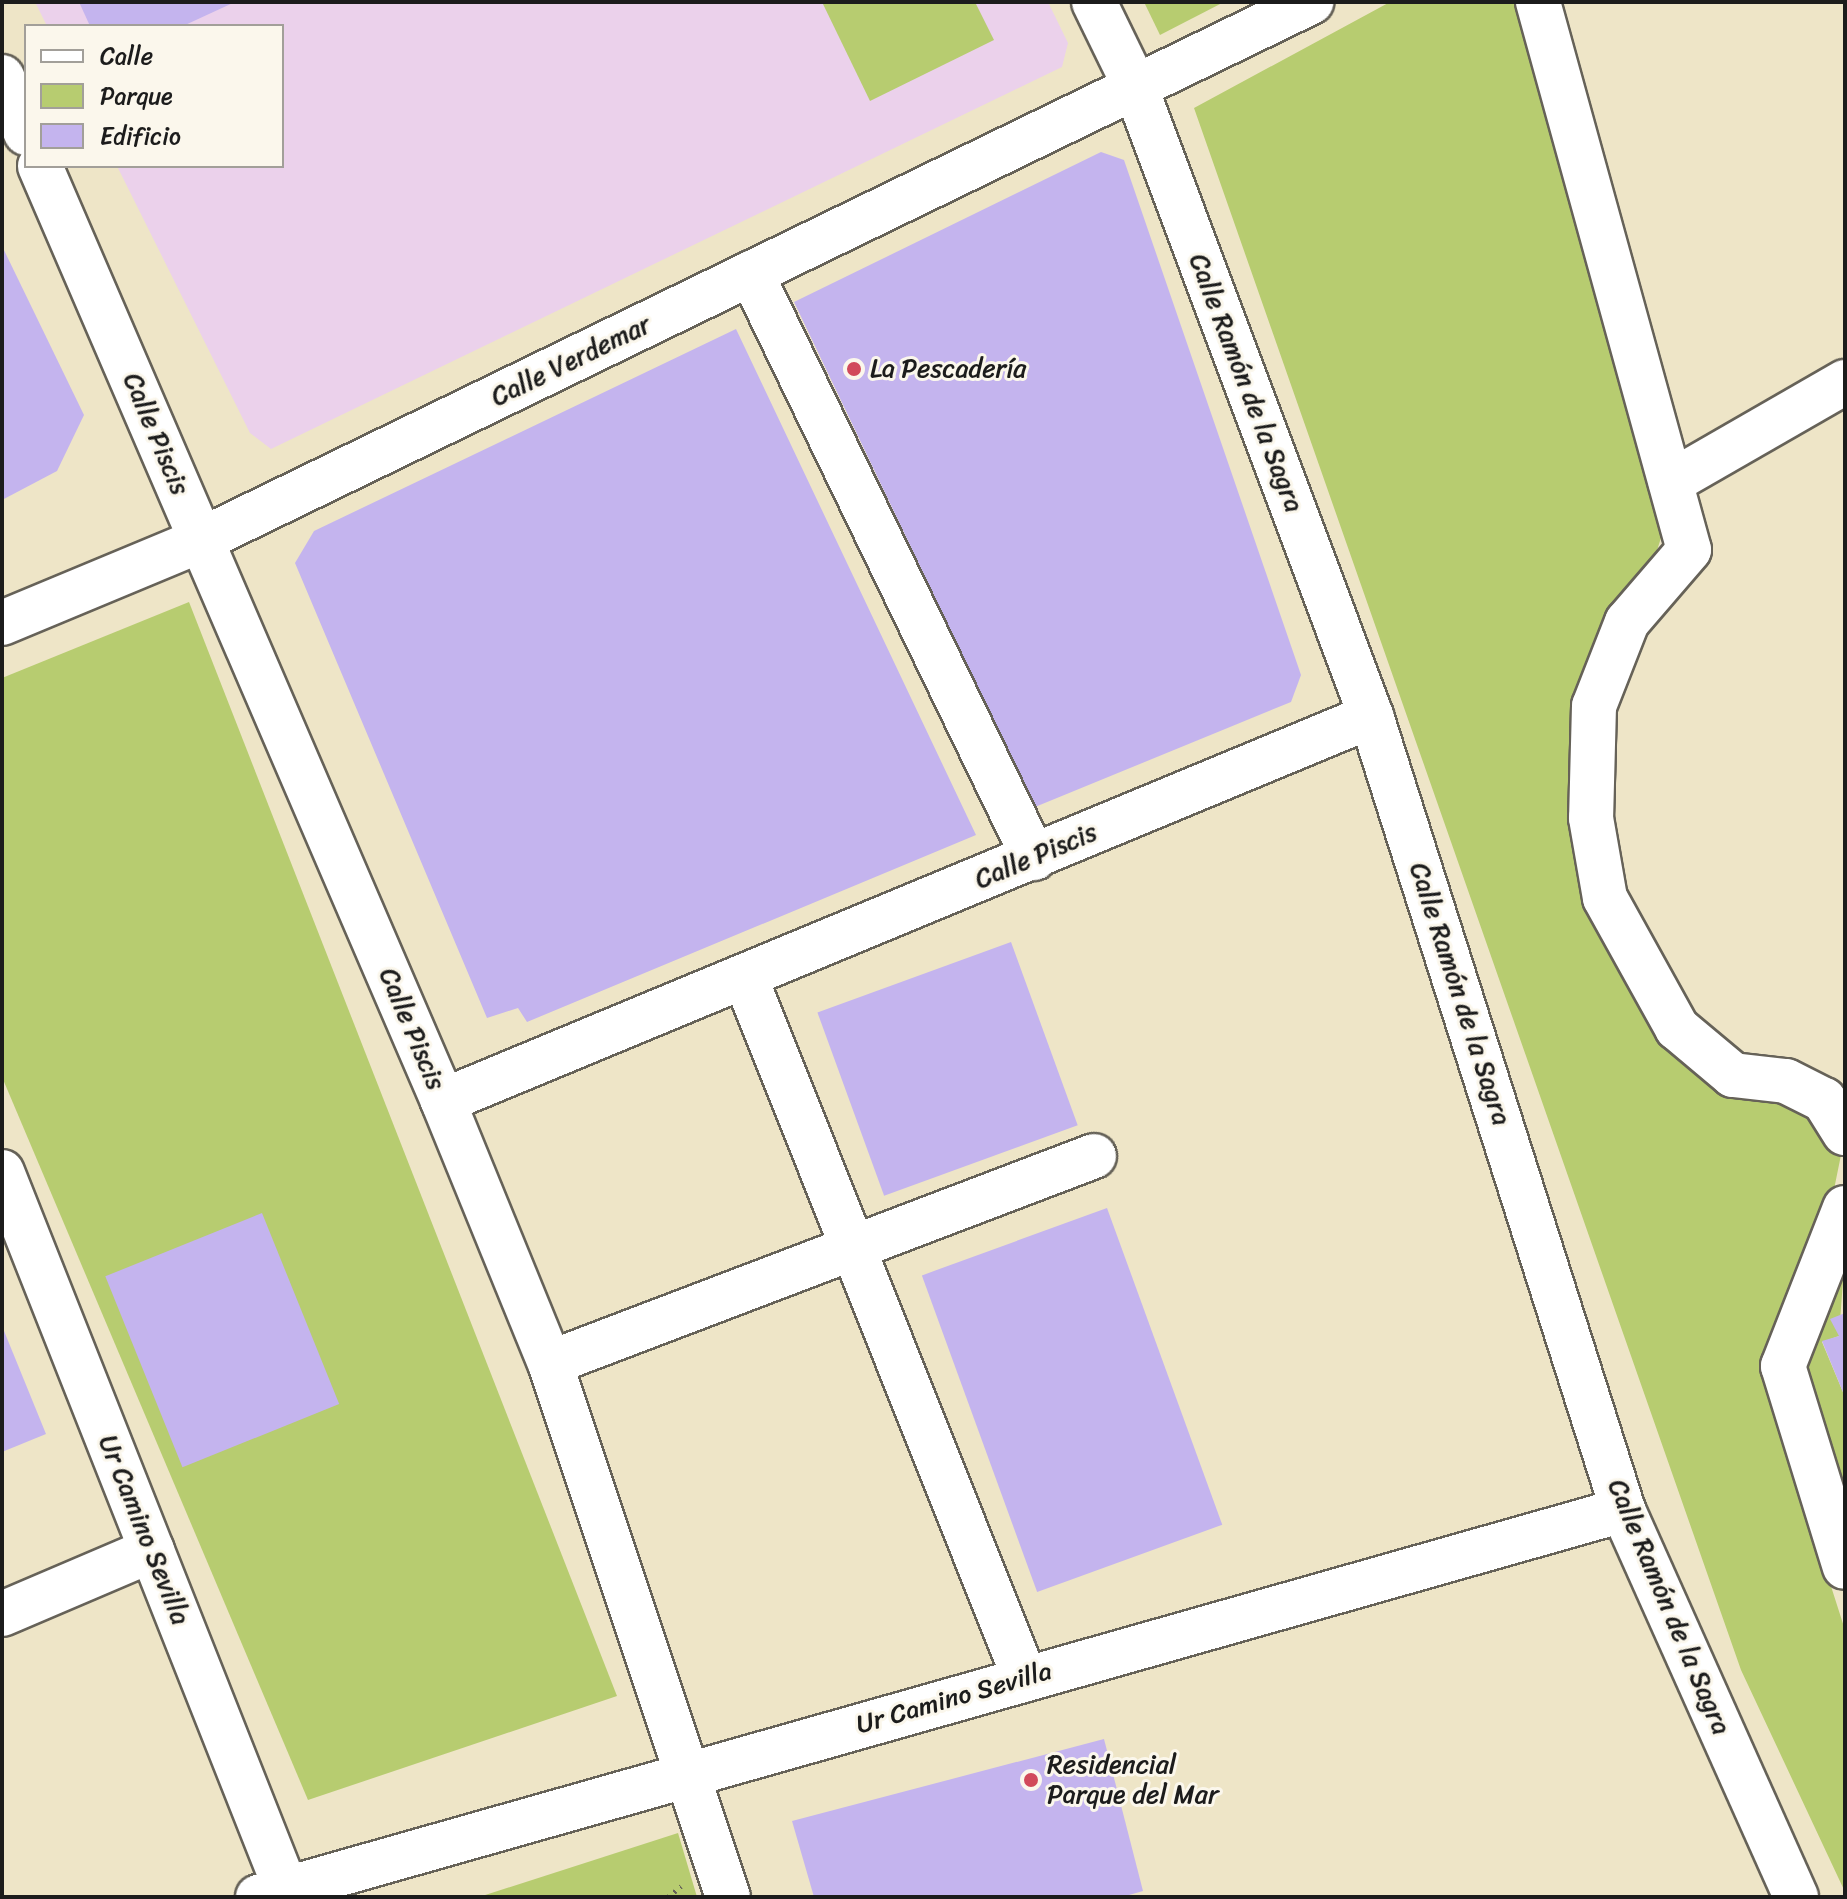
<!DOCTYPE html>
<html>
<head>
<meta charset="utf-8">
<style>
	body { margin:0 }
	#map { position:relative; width:1847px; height:1899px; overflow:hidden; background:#eee5c7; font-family:Sriracha,sans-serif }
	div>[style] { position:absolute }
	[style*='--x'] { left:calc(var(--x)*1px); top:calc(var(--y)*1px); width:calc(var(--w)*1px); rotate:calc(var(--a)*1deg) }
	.built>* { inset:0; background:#ebd1eb }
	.green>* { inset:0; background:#b7cc70 }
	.building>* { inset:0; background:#c4b4ee; transform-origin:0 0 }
	.path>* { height:5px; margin-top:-2.5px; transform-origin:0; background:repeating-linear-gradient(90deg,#666258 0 2px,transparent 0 8px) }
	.roads { filter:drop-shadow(2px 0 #666258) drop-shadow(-2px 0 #666258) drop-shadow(0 2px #666258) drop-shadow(0 -2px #666258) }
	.street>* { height:44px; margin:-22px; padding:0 22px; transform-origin:22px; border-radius:22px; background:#fff }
	.dots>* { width:22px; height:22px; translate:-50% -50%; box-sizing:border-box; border:4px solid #fbf7ec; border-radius:50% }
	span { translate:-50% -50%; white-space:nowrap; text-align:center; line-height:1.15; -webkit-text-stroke:6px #fbf7ec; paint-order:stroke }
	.street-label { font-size:26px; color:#1c1c1c }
	.poi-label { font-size:26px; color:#1c1c1c }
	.left { translate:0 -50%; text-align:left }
	.frame { position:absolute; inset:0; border:4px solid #1c1c1c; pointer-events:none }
	.legend { position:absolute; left:24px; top:24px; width:260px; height:144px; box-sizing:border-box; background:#fbf7ec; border:2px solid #a29f99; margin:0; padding:10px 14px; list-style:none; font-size:24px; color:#1c1c1c }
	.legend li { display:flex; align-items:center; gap:16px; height:40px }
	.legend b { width:40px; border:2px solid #a29f99 }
</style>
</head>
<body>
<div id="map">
	<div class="built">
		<i style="clip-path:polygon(35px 2px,1048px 2px,1068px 43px,1062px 67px,271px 449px,250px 433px,117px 166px,282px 166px,282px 26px,47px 26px)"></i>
	</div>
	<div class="green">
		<i style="clip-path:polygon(822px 2px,975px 2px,994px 40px,870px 101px)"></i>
		<i style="clip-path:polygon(1144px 2px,1224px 2px,1160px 35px)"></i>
		<i style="clip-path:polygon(1390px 2px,1523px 2px,1669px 512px,1573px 821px,1668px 1037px,1826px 1122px,1841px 1155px,1829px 1214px,1765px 1380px,1845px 1630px,1845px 1892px,1741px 1670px,1194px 108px)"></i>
		<i style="clip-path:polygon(189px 602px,617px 1696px,308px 1800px,2px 1077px,2px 678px)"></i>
		<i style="clip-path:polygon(1845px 1253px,1839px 1336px,1822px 1342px,1845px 1397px,1845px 1512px,1806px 1365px)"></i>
		<i style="clip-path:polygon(678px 1833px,697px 1897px,479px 1897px)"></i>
	</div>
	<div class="building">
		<i style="clip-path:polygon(79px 2px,235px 2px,183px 26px,90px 26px)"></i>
		<i style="clip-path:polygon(1101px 152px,1124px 160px,1301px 675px,1291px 702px,1035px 807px,794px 302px)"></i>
		<i style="clip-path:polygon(2px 246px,84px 415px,57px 471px,2px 500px)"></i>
		<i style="clip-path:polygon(736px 329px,976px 835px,527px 1022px,518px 1008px,487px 1018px,295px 563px,314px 531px)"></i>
		<i style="left:1011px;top:942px;width:195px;height:206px;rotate:70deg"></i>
		<i style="left:1107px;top:1208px;width:337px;height:197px;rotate:70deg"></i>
		<i style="left:262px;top:1213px;width:206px;height:169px;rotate:68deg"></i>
		<i style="clip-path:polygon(1845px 1313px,1845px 1397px,1822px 1341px,1839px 1336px,1830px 1319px)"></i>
		<i style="clip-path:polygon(2px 1326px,46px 1434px,2px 1452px)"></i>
		<i style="clip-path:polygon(1104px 1739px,1143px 1891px,1122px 1897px,814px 1897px,792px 1821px)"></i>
	</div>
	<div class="path">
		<i style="--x:668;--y:1897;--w:17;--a:-40"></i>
	</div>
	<div class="roads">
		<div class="street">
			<i style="--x:1094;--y:2;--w:93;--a:64"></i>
			<i style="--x:1135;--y:86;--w:673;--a:69.46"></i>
			<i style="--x:1371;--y:716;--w:833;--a:72.39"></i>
			<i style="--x:1623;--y:1510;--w:424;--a:65.9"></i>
			<i style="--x:1538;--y:2;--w:568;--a:74.59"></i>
			<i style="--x:1689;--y:550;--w:95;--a:130.7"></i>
			<i style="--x:1627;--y:622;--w:90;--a:111.4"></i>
			<i style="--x:1594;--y:706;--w:112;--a:91.5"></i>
			<i style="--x:1591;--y:818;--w:81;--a:80.1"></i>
			<i style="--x:1605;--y:898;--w:149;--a:61"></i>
			<i style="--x:1677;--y:1028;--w:73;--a:40"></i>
			<i style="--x:1733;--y:1075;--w:53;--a:6.5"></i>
			<i style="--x:1786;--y:1081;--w:42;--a:26.6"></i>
			<i style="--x:1824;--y:1100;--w:39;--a:58"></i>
			<i style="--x:2;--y:77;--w:61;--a:66.8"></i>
			<i style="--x:40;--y:166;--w:1018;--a:66.68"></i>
			<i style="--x:443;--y:1101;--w:1005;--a:-22.53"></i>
			<i style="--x:751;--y:273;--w:650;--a:64.18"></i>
			<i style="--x:1671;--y:482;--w:201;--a:-29.9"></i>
			<i style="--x:2;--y:623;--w:216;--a:-22.6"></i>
			<i style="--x:201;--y:540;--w:1234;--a:-25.86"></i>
			<i style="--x:745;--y:977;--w:756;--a:68.25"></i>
			<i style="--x:443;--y:1101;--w:283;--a:67.8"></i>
			<i style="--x:550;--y:1363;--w:563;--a:71.57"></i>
			<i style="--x:2;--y:1172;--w:780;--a:68.4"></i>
			<i style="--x:1845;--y:1208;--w:170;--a:111.4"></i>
			<i style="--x:1783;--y:1366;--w:210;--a:72.9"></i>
			<i style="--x:550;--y:1363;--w:582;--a:-20.83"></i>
			<i style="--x:2;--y:1614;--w:163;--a:-23.1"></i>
			<i style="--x:258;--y:1897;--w:1419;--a:-15.83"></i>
		</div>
	</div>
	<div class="dots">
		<i style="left:854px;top:369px;background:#d1495b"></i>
		<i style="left:1031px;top:1780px;background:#d1495b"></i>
	</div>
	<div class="street-label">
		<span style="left:571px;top:361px;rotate:-26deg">Calle Verdemar</span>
		<span style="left:1246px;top:383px;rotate:69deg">Calle Ramón de la Sagra</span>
		<span style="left:156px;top:434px;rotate:67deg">Calle Piscis</span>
		<span style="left:1036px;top:856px;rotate:-23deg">Calle Piscis</span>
		<span style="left:1460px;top:994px;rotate:72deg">Calle Ramón de la Sagra</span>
		<span style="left:412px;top:1029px;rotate:67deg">Calle Piscis</span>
		<span style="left:144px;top:1530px;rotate:68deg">Ur Camino Sevilla</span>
		<span style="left:1669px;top:1607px;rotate:67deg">Calle Ramón de la Sagra</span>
		<span style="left:954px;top:1698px;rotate:-16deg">Ur Camino Sevilla</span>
	</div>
	<div class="poi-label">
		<span class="left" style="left:870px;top:369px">La Pescadería</span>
		<span class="left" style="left:1047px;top:1780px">Residencial<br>Parque del Mar</span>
	</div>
	<div class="frame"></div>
	<ul class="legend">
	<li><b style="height:10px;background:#fff"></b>Calle</li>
	<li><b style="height:22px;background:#b7cc70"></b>Parque</li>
	<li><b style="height:22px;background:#c4b4ee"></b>Edificio</li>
	</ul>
</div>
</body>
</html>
